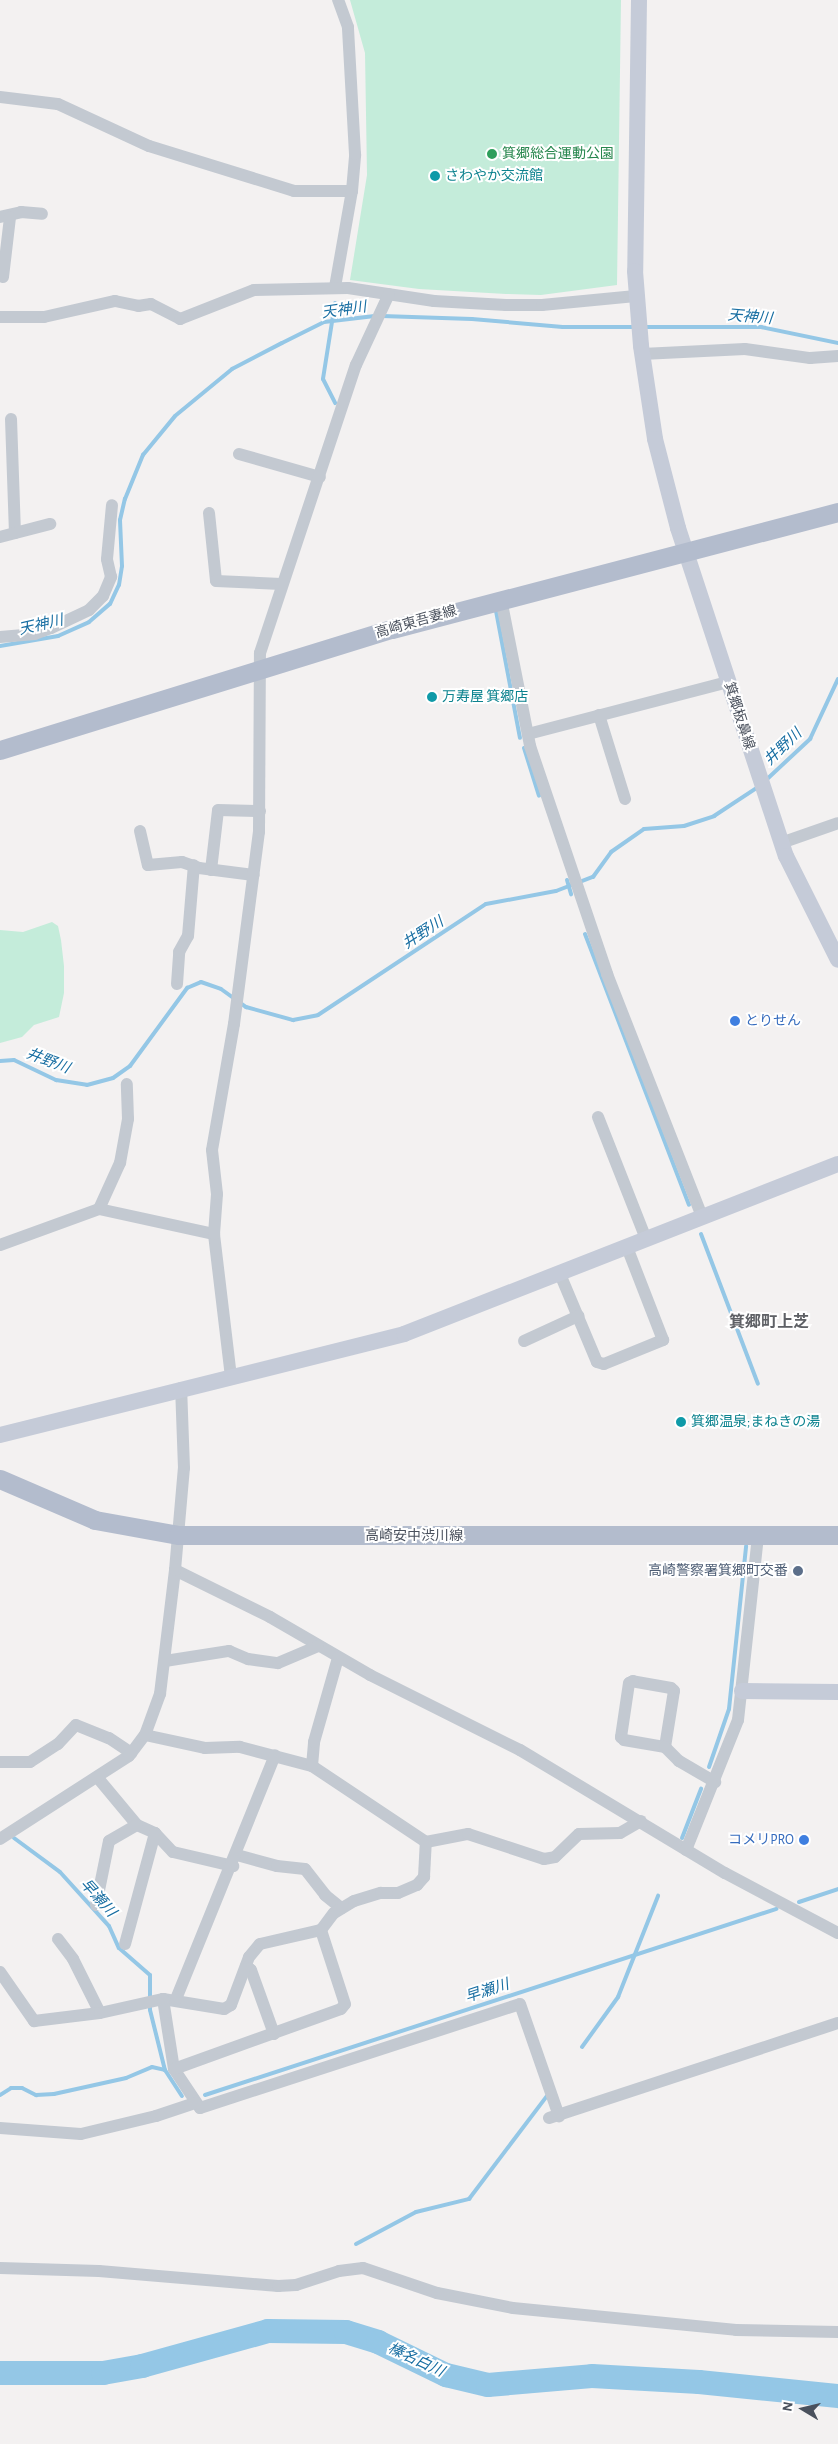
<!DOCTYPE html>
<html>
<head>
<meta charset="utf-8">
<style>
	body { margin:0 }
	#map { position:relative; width:838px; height:2444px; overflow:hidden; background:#f3f1f1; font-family:"Alegreya Sans","Noto Sans JP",sans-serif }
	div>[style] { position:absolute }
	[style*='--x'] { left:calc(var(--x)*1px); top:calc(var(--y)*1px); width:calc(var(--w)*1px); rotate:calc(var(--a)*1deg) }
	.green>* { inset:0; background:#c4ecda }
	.stream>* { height:4px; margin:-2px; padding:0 2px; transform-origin:2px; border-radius:2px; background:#94c7e6 }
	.river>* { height:24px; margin:-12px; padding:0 12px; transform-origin:12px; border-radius:12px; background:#94c7e6 }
	.street>* { height:12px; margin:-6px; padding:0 6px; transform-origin:6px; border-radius:6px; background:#c3c9d1 }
	.secondary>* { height:16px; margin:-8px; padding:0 8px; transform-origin:8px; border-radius:8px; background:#c5cbd8 }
	.primary>* { height:19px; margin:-9.5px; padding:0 9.5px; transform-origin:9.5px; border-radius:9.5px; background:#b3bccd }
	.dots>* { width:14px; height:14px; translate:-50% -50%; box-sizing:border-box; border:2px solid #fff; border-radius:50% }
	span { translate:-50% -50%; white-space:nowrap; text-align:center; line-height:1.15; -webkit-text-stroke:4px #fff; paint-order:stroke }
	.leisure-label { font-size:14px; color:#27864d }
	.left { translate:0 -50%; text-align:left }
	.culture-label { font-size:14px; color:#0d838f }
	.street-label { font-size:14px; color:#4a515d }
	.shop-label { font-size:14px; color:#366cbe }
	.right { translate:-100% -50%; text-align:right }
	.service-label { font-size:14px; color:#4e5e75 }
	.water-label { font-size:15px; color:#186ea2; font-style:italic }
	.quarter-label { font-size:16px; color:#5e6065; font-weight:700 }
	.north { position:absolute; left:778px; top:2384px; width:50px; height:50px; -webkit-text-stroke:4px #fff; paint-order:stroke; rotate:279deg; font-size:14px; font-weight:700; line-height:20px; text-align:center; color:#4a515d }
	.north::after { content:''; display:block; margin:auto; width:18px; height:22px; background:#4a515d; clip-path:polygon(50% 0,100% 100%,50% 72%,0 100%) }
</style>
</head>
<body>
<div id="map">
	<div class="green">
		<i style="clip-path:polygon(350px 0,621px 0,617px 285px,541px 295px,506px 294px,419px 289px,350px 280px,367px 175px,365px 53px)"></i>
		<i style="clip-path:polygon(52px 922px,58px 926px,61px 940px,64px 966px,64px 993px,59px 1017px,34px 1025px,22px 1037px,0 1043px,0 930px,23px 932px)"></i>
	</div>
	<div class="stream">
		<i style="--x:335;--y:303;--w:77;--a:99"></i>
		<i style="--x:323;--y:379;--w:27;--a:63"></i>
		<i style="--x:382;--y:316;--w:90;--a:1.9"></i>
		<i style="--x:472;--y:319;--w:91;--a:5"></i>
		<i style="--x:563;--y:327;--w:71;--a:0"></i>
		<i style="--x:644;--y:327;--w:117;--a:0"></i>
		<i style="--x:761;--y:327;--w:79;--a:11.7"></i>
		<i style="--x:496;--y:611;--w:129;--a:79.3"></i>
		<i style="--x:0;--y:646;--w:59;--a:-9.8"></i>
		<i style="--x:58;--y:636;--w:34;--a:-24"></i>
		<i style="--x:89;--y:622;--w:28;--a:-41"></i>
		<i style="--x:110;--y:604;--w:21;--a:-65"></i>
		<i style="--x:119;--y:585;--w:19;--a:-81"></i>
		<i style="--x:122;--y:566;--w:46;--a:-92.5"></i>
		<i style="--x:120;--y:520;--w:22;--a:-77"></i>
		<i style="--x:125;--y:499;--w:48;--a:-67.8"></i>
		<i style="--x:143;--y:455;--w:50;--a:-50.6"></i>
		<i style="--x:175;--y:416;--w:74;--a:-39.5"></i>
		<i style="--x:232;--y:369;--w:56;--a:-27.5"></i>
		<i style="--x:282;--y:343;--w:47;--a:-26.6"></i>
		<i style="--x:324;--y:322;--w:51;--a:-6.7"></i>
		<i style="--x:524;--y:748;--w:50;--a:72.6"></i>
		<i style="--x:765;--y:781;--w:62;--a:-43"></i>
		<i style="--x:810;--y:739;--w:66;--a:-65"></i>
		<i style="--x:567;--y:880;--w:15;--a:74"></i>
		<i style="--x:585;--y:934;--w:290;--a:69"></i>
		<i style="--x:0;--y:1061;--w:14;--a:-4"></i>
		<i style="--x:14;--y:1060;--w:47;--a:25.5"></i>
		<i style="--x:56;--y:1080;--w:31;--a:9"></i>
		<i style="--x:87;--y:1085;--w:27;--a:-15"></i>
		<i style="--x:113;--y:1078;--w:21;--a:-35"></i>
		<i style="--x:130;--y:1066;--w:97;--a:-53.8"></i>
		<i style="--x:187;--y:988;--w:15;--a:-23"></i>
		<i style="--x:201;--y:982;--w:21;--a:19"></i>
		<i style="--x:221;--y:989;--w:31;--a:36"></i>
		<i style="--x:246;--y:1007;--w:49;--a:15.5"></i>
		<i style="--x:293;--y:1020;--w:25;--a:-11"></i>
		<i style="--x:318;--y:1015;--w:201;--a:-33.5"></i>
		<i style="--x:486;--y:904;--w:71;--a:-10.5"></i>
		<i style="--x:556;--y:891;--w:40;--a:-21"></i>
		<i style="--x:593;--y:877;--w:31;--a:-54"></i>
		<i style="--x:611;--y:852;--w:40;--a:-34.9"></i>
		<i style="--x:644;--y:829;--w:40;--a:-4.3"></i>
		<i style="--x:684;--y:826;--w:32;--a:-18"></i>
		<i style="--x:714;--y:816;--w:53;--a:-33.4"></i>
		<i style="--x:701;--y:1234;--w:160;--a:69.2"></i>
		<i style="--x:709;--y:1767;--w:61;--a:-71"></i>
		<i style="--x:729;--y:1709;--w:164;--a:-84"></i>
		<i style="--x:14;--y:1838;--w:57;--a:36.5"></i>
		<i style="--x:60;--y:1872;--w:73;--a:47.8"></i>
		<i style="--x:109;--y:1926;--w:24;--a:66"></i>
		<i style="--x:119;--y:1948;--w:41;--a:41.1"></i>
		<i style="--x:150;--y:1975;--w:35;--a:90"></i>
		<i style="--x:150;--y:2010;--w:62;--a:76"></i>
		<i style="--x:165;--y:2070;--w:31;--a:57"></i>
		<i style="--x:682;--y:1838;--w:53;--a:-68.8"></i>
		<i style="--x:799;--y:1902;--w:41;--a:-18.4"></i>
		<i style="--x:582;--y:2047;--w:62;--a:-54.2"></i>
		<i style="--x:618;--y:1997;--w:109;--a:-68.4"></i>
		<i style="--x:0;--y:2095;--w:13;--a:-32"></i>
		<i style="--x:11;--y:2088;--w:11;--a:0"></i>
		<i style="--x:22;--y:2088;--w:16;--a:27"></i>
		<i style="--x:36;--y:2095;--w:18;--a:-3"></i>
		<i style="--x:54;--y:2094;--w:74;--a:-12.5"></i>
		<i style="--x:126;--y:2078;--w:28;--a:-23"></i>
		<i style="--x:152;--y:2067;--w:13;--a:13"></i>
		<i style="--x:205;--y:2095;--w:601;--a:-18.04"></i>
		<i style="--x:356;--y:2244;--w:68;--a:-28.1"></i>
		<i style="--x:416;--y:2212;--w:55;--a:-13.8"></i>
		<i style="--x:469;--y:2199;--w:129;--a:-52.9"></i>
	</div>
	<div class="river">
		<i style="--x:0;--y:2373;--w:103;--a:0"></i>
		<i style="--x:103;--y:2373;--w:40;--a:-10"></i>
		<i style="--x:142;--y:2366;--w:131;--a:-15.5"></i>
		<i style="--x:268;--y:2331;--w:78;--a:0.7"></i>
		<i style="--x:346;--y:2332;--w:34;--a:17"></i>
		<i style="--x:378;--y:2342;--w:76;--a:25.9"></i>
		<i style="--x:446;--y:2375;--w:43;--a:13.4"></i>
		<i style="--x:488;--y:2385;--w:104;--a:-4.9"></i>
		<i style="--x:592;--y:2376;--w:107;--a:3.2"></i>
		<i style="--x:699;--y:2382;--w:140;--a:5.8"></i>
	</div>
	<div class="street">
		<i style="--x:0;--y:97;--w:58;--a:6.9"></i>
		<i style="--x:58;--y:104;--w:100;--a:24.8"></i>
		<i style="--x:149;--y:146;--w:152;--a:17.2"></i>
		<i style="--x:294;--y:191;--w:58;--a:0"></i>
		<i style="--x:0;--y:217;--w:22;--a:-13"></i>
		<i style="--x:21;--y:212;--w:21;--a:5"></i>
		<i style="--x:3;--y:277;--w:60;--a:-83.3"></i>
		<i style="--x:335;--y:287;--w:97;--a:-80"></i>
		<i style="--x:352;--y:191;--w:37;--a:-85"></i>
		<i style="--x:355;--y:154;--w:127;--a:-93.2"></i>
		<i style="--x:348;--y:27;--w:29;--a:-110"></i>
		<i style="--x:0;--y:317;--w:44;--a:0"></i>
		<i style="--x:44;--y:317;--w:73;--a:-12.7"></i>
		<i style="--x:115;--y:301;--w:24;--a:12"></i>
		<i style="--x:138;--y:306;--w:13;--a:-9"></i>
		<i style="--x:151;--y:304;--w:33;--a:27"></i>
		<i style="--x:180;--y:319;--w:79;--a:-21.4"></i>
		<i style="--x:254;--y:290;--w:94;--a:-1.2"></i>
		<i style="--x:348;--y:288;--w:87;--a:8.6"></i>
		<i style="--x:434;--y:301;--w:72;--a:3.2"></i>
		<i style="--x:506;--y:305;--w:36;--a:0"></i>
		<i style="--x:542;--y:305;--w:94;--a:-5.5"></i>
		<i style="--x:642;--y:354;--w:103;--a:-2.8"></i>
		<i style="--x:745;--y:349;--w:66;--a:7.9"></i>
		<i style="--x:810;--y:358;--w:28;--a:-4"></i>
		<i style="--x:11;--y:419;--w:114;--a:88"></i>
		<i style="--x:239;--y:454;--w:84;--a:15.9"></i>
		<i style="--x:209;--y:513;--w:68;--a:84.1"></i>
		<i style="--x:216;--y:581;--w:65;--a:2.6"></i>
		<i style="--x:0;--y:537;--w:52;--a:-14.6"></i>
		<i style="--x:501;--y:599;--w:150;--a:78.8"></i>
		<i style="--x:530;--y:746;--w:241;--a:71.3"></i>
		<i style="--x:607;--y:974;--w:261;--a:68.6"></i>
		<i style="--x:0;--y:637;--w:35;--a:-5"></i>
		<i style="--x:35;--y:634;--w:17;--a:-21"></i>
		<i style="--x:51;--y:628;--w:42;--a:-25.3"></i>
		<i style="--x:89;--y:610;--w:20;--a:-45"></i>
		<i style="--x:103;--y:596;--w:21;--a:-67"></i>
		<i style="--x:111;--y:577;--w:18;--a:-103"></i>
		<i style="--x:107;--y:559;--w:54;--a:-84.7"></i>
		<i style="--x:599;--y:715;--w:88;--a:72.8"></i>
		<i style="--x:528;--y:734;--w:207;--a:-14.6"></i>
		<i style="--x:140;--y:831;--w:35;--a:77"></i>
		<i style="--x:148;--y:865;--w:34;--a:-5"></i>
		<i style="--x:182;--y:862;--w:18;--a:19"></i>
		<i style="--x:199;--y:868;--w:55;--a:7.3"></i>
		<i style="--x:781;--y:843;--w:60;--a:-19.3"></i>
		<i style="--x:211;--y:870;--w:60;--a:-83.3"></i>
		<i style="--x:218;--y:810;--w:42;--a:1.4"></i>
		<i style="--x:177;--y:984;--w:32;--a:-86"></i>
		<i style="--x:179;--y:952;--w:18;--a:-61"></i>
		<i style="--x:188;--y:936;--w:71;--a:-85.2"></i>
		<i style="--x:598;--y:1117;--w:131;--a:68.5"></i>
		<i style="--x:99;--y:1209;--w:118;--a:12.3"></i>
		<i style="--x:0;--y:1245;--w:105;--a:-20"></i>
		<i style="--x:99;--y:1209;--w:51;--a:-65.5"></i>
		<i style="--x:120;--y:1163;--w:45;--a:-79.7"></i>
		<i style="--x:128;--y:1119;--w:35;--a:-92"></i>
		<i style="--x:560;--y:1274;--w:95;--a:67.2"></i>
		<i style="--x:597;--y:1362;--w:7;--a:16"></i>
		<i style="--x:604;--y:1364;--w:64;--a:-22.1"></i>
		<i style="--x:663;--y:1340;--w:100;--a:-111.2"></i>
		<i style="--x:524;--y:1341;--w:60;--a:-24.8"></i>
		<i style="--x:231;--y:1377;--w:144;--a:-96.8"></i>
		<i style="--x:214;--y:1234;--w:40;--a:-85.7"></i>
		<i style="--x:217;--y:1194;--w:44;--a:-96.5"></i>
		<i style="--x:212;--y:1150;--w:128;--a:-80.1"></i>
		<i style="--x:234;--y:1024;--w:194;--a:-82.6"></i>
		<i style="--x:259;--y:832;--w:179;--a:-89.7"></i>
		<i style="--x:260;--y:653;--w:304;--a:-71.6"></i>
		<i style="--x:356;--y:365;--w:78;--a:-65.1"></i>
		<i style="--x:175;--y:1570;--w:106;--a:26.3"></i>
		<i style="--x:270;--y:1617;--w:116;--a:30.1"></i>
		<i style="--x:370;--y:1675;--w:168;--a:26.6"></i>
		<i style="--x:520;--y:1750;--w:239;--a:31"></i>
		<i style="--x:725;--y:1873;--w:128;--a:28"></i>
		<i style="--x:165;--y:1661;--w:65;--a:-8.9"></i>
		<i style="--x:229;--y:1651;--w:21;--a:23"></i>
		<i style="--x:248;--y:1659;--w:30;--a:8"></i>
		<i style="--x:278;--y:1663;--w:43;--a:-23"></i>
		<i style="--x:145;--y:1735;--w:61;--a:12.2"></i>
		<i style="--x:205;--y:1748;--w:35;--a:-2"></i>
		<i style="--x:240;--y:1747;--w:74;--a:14.8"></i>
		<i style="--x:312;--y:1766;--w:137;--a:33.7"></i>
		<i style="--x:426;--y:1842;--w:43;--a:-10.8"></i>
		<i style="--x:468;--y:1834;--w:80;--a:18.2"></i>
		<i style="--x:544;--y:1859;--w:11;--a:-10"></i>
		<i style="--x:555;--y:1857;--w:33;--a:-44"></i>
		<i style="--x:579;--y:1834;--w:41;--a:-1.4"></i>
		<i style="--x:620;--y:1833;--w:24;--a:-30"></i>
		<i style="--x:665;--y:1747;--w:57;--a:-80.9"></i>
		<i style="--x:674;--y:1691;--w:4;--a:-135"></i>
		<i style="--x:671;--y:1688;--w:39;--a:-170"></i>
		<i style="--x:633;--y:1681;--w:4;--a:153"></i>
		<i style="--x:629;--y:1683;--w:55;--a:98.4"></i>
		<i style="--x:621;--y:1737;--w:4;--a:45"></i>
		<i style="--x:624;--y:1740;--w:42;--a:9.7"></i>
		<i style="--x:665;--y:1747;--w:20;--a:45"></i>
		<i style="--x:679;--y:1761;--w:42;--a:30.3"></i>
		<i style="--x:0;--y:1762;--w:30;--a:0"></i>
		<i style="--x:30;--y:1762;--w:33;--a:-33"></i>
		<i style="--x:58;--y:1744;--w:26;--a:-47"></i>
		<i style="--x:76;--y:1725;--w:35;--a:22"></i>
		<i style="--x:109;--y:1738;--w:27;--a:34"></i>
		<i style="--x:312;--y:1766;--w:24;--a:-85"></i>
		<i style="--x:314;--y:1742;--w:87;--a:-74.1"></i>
		<i style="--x:97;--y:1777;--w:62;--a:50.2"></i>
		<i style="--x:137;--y:1825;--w:20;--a:24"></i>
		<i style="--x:155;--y:1833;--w:115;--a:105.1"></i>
		<i style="--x:155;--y:1833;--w:26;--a:47"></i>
		<i style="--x:173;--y:1852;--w:62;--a:13.1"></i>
		<i style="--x:0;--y:1839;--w:153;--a:-32.8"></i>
		<i style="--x:129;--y:1756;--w:26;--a:-53"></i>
		<i style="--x:145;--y:1735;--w:44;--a:-69.9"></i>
		<i style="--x:160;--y:1694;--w:125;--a:-83.1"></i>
		<i style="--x:175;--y:1570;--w:102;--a:-85"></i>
		<i style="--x:184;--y:1468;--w:80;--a:-92.1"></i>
		<i style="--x:686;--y:1850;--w:140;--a:-68.2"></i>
		<i style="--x:738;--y:1720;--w:186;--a:-83.8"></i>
		<i style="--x:237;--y:1855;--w:41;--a:15.4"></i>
		<i style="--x:277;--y:1866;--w:28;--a:6"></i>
		<i style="--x:305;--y:1869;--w:33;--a:52"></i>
		<i style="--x:325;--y:1895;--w:21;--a:39"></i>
		<i style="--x:96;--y:1905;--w:65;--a:-78.5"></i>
		<i style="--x:109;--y:1841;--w:32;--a:-30"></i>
		<i style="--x:58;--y:1939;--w:25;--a:53"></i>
		<i style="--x:73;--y:1959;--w:60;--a:63.4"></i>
		<i style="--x:246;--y:1966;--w:6;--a:39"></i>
		<i style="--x:251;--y:1970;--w:68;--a:70.2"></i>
		<i style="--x:0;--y:1972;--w:60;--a:55.2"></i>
		<i style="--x:34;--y:2021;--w:66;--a:-6.9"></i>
		<i style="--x:100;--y:2013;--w:65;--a:-12.5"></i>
		<i style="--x:163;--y:1999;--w:62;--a:9.3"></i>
		<i style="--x:224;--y:2009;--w:8;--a:-30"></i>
		<i style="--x:231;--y:2005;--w:51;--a:-69.4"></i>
		<i style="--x:249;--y:1957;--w:17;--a:-50"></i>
		<i style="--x:260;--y:1944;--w:63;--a:-12.9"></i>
		<i style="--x:321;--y:1930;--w:21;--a:-53"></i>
		<i style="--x:334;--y:1913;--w:23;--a:-31"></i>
		<i style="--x:354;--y:1901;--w:28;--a:-17"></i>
		<i style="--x:381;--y:1893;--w:17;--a:0"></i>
		<i style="--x:398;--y:1893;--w:21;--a:-23"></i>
		<i style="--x:417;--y:1885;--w:11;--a:-49"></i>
		<i style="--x:424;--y:1877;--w:35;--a:-87"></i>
		<i style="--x:163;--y:1999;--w:71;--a:81.1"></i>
		<i style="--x:174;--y:2069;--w:47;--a:56.3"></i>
		<i style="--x:200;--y:2108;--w:336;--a:-18"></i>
		<i style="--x:520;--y:2004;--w:119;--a:70.8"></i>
		<i style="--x:176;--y:1999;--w:263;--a:-67.9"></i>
		<i style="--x:174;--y:2069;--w:177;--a:-19.8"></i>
		<i style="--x:341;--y:2009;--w:6;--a:-51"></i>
		<i style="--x:345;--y:2004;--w:78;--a:-108"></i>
		<i style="--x:549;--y:2118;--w:304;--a:-18.2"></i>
		<i style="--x:0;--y:2128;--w:81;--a:4.2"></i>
		<i style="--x:81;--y:2134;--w:77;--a:-13.5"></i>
		<i style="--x:156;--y:2116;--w:41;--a:-18.4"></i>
		<i style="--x:0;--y:2268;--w:99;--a:1.7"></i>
		<i style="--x:99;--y:2271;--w:180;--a:4.8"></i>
		<i style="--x:278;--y:2286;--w:18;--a:-3"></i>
		<i style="--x:296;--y:2285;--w:45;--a:-18"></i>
		<i style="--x:339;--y:2271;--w:24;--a:-7"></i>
		<i style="--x:363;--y:2268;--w:78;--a:18.7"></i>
		<i style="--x:437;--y:2293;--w:77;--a:11.2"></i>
		<i style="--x:513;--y:2308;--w:224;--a:5.6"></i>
		<i style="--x:736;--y:2330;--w:102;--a:1.1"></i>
	</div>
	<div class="secondary">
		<i style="--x:639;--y:0;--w:271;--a:90.8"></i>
		<i style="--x:635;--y:271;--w:75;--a:85.4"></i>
		<i style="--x:641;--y:346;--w:94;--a:81.4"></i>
		<i style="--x:655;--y:439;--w:92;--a:75.5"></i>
		<i style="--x:678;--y:528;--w:345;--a:71.8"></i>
		<i style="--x:786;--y:856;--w:116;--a:63.4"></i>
		<i style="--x:0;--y:1435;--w:416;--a:-14"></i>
		<i style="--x:404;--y:1334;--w:466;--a:-21.4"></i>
		<i style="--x:742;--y:1691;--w:96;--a:0.6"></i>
	</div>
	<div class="primary">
		<i style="--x:0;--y:750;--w:410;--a:-17.2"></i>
		<i style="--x:392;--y:629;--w:461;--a:-14.7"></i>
		<i style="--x:0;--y:1479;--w:103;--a:23.3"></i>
		<i style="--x:95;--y:1520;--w:84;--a:10.2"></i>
		<i style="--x:178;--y:1535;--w:660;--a:0"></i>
	</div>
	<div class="dots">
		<i style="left:492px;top:154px;background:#2e9e5b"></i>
		<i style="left:435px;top:176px;background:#0f9aa8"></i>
		<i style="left:432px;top:697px;background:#0f9aa8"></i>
		<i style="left:735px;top:1021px;background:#3f7fe0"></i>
		<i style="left:681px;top:1422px;background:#0f9aa8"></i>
		<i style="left:798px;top:1571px;background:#5c6f8a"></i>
		<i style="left:804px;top:1840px;background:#3f7fe0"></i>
	</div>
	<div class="leisure-label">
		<span class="left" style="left:502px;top:154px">箕郷総合運動公園</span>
	</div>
	<div class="culture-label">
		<span class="left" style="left:445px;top:176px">さわやか交流館</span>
		<span class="left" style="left:442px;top:697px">万寿屋 箕郷店</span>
		<span class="left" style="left:691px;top:1422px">箕郷温泉;まねきの湯</span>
	</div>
	<div class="street-label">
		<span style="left:416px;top:622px;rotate:-16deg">高崎東吾妻線</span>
		<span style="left:739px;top:716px;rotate:72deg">箕郷板鼻線</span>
		<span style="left:414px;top:1536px">高崎安中渋川線</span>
	</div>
	<div class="shop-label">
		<span class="left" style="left:745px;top:1021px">とりせん</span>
		<span class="right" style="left:794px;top:1840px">コメリPRO</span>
	</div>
	<div class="service-label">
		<span class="right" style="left:788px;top:1571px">高崎警察署箕郷町交番</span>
	</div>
	<div class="water-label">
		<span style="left:344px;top:310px;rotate:-8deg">天神川</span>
		<span style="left:750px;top:317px;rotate:5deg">天神川</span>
		<span style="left:41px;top:625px;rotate:-13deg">天神川</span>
		<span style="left:783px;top:747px;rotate:-44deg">井野川</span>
		<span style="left:423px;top:933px;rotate:-33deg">井野川</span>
		<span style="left:48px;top:1061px;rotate:21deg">井野川</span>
		<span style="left:98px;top:1898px;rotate:48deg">早瀬川</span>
		<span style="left:487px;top:1991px;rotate:-18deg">早瀬川</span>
		<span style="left:416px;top:2360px;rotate:25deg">榛名白川</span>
	</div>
	<div class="quarter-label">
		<span style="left:769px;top:1322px">箕郷町上芝</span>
	</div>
	<div class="north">N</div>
</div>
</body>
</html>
